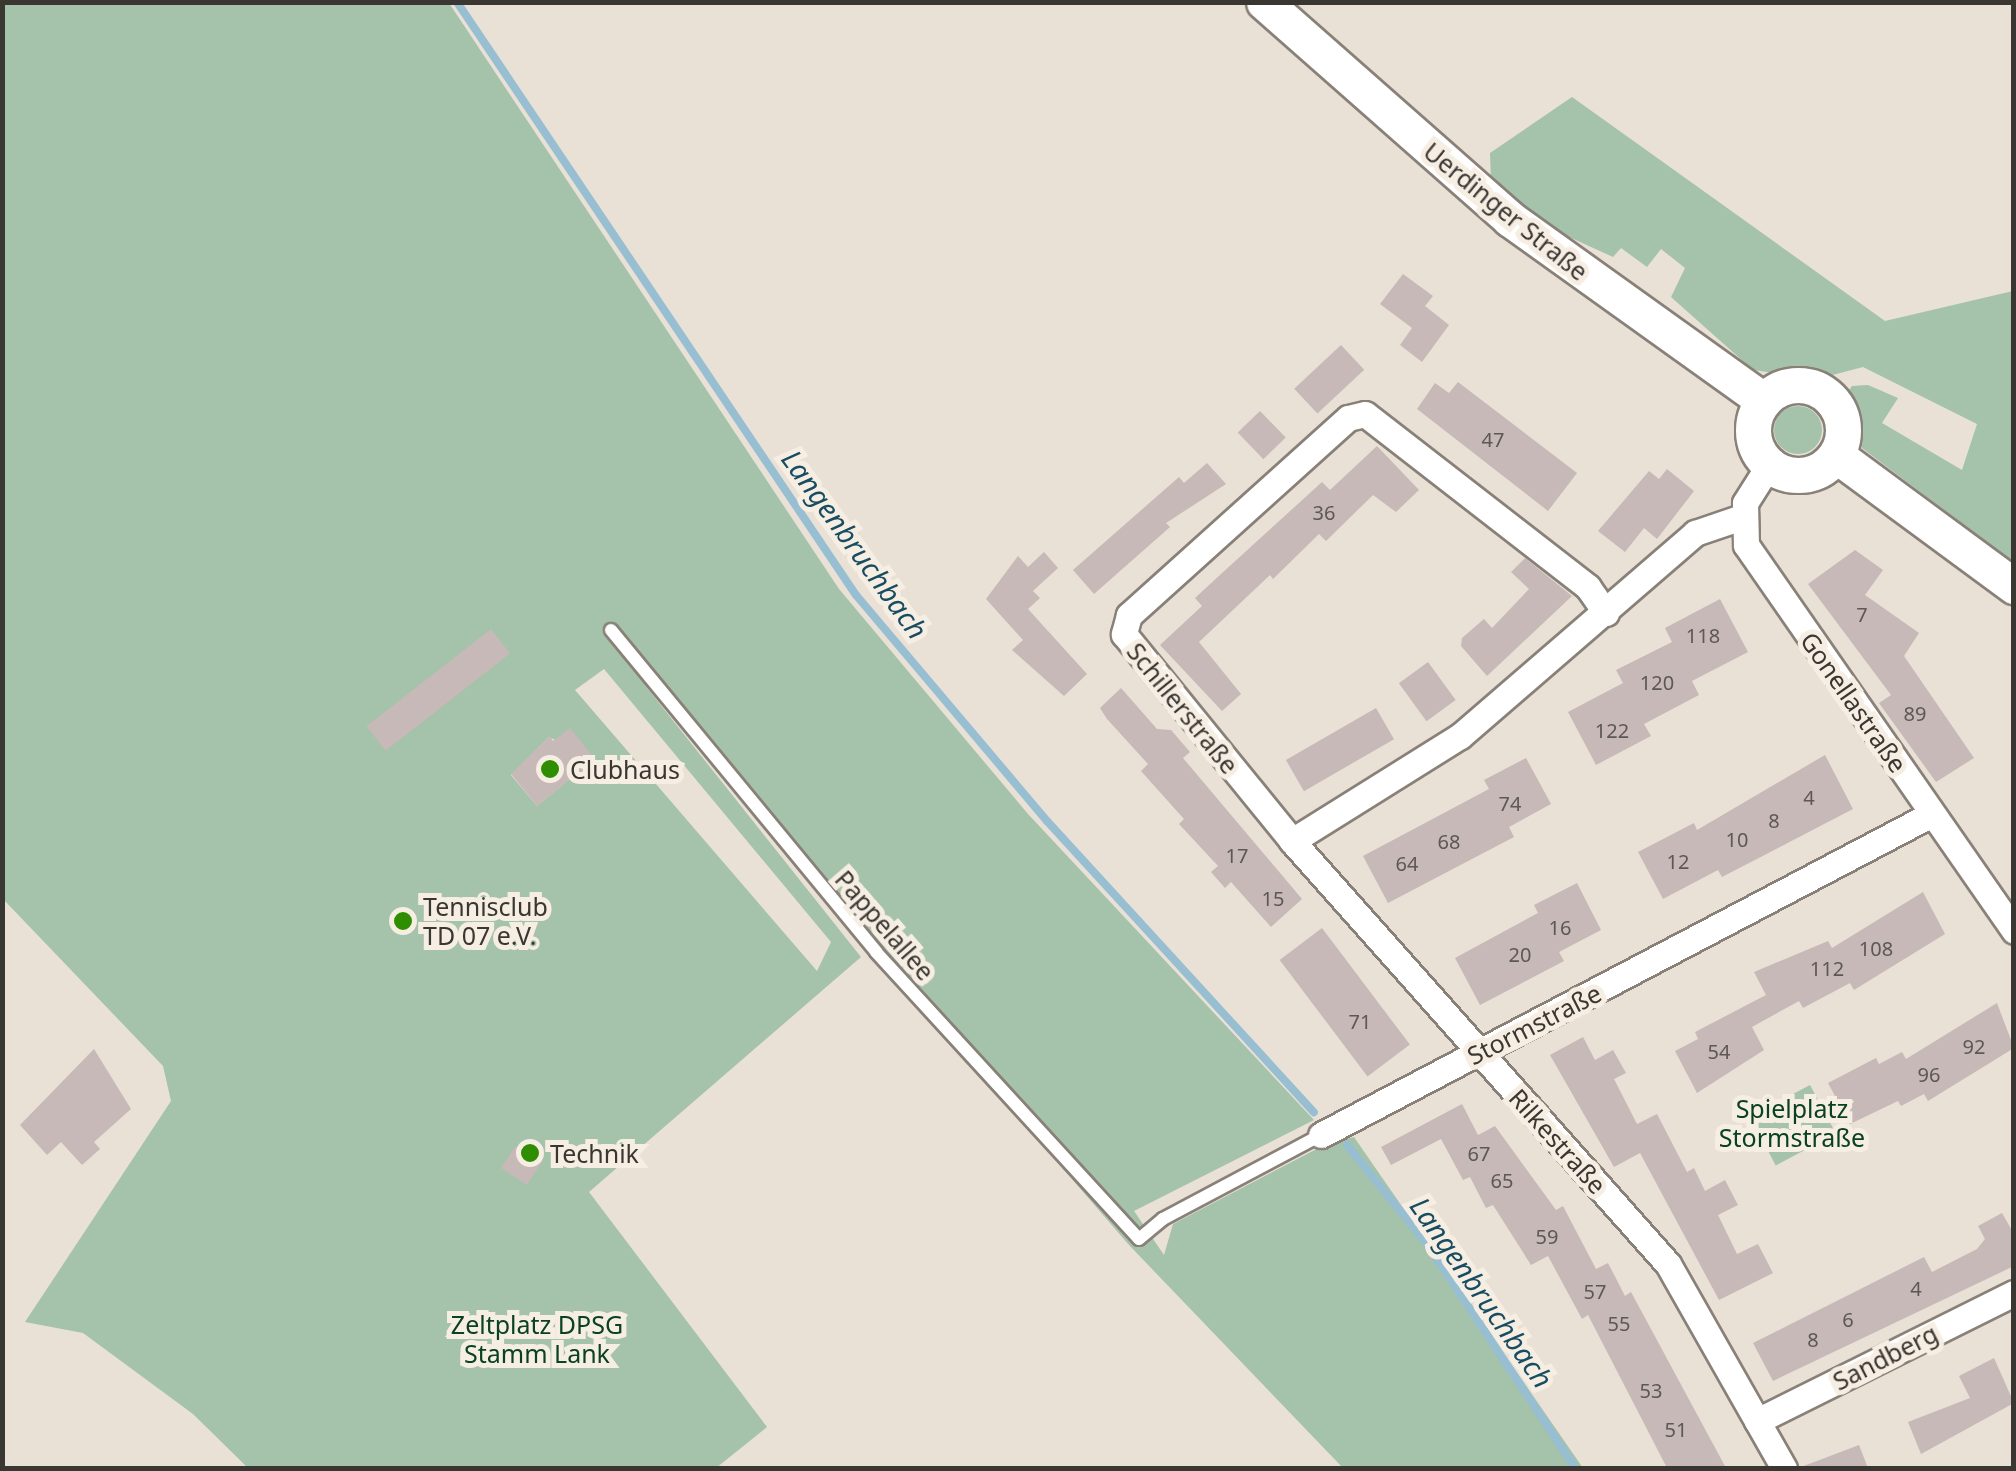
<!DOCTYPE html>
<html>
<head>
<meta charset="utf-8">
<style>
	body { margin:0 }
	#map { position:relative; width:2016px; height:1471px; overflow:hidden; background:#e9e0d6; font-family:"Noto Sans",sans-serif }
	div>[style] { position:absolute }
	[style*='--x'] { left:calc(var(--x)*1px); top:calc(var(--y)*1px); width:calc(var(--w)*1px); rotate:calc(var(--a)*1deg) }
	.green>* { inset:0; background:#a5c2ab; transform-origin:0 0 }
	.round { border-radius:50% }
	.stream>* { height:8px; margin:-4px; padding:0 4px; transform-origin:4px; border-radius:4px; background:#97bfd1 }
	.building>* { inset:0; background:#c7b9b7; transform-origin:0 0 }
	.roads { filter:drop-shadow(2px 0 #898178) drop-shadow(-2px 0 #898178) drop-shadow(0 2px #898178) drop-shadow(0 -2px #898178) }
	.lane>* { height:12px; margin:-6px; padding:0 6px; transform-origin:6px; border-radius:6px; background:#fff }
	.street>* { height:25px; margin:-12.5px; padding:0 12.5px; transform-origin:12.5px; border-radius:12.5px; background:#fff }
	.secondary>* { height:35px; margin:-17.5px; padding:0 17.5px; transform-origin:17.5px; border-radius:17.5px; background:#fff }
	.secondary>.ring { margin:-17.5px; padding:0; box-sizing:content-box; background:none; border:35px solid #fff; border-radius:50% }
	.dots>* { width:28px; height:28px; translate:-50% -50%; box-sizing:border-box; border:5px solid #f6eee3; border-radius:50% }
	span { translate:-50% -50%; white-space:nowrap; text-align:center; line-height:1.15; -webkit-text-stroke:10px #f6eee3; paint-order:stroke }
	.number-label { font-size:20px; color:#5d5854 }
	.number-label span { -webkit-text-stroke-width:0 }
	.street-label { font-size:25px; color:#3a3733 }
	.poi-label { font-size:25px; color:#3a3733 }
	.left { translate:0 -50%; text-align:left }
	.park-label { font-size:25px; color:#0a4120 }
	.water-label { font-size:28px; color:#184c61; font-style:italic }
	.frame { position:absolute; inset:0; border:5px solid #3a3733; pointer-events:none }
</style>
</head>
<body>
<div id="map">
	<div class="green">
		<i style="clip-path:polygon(evenodd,3px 3px,449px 3px,839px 589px,1028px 814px,1314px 1120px,1134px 1211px,1164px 1255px,1173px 1224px,1330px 1142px,1354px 1137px,1583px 1468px,1343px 1468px,1129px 1245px,644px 684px,861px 957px,589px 1192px,767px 1427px,716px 1468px,248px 1468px,193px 1414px,83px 1333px,25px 1322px,171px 1101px,163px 1066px,3px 899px,3px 3px,604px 669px,831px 942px,817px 971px,575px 690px,604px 669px,3px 3px,549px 737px,594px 759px,537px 806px,511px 775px,549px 737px)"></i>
		<i style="clip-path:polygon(1572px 97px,1885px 321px,2013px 291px,2013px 562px,1862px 448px,1844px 397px,1852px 386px,1868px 385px,1898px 398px,1882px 423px,1962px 470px,1977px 424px,1863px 367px,1817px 379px,1753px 370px,1671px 297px,1685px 268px,1661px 249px,1647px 267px,1621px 248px,1613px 257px,1556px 231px,1491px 182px,1490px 153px)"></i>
		<i class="round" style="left:1774px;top:406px;width:48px;height:48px"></i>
		<i style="left:1810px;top:1085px;width:55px;height:68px;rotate:62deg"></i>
	</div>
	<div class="stream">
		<i style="--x:457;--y:2;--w:715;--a:56.07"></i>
		<i style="--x:856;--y:595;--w:296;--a:49.8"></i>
		<i style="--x:1047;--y:821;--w:395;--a:47.5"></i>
		<i style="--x:1347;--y:1145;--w:127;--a:51.1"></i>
		<i style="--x:1427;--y:1244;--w:268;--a:56.5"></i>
	</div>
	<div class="building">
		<i style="clip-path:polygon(1403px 274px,1433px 296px,1425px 306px,1449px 325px,1422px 362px,1400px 345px,1412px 328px,1380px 304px)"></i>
		<i style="left:1341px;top:345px;width:34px;height:64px;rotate:47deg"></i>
		<i style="clip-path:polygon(1458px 382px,1577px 473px,1548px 511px,1417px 409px,1435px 383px,1449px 393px)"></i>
		<i style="left:1260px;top:411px;width:37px;height:31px;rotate:46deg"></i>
		<i style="clip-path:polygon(1377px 446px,1419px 490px,1396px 512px,1373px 495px,1326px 541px,1319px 534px,1273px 579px,1270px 575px,1199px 642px,1241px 694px,1222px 711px,1160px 645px,1202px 606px,1195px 598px,1221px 574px,1322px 482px,1330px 490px)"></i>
		<i style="clip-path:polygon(1207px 463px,1226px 484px,1166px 523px,1170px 527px,1094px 594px,1073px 570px,1179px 477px,1184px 483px)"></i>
		<i style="clip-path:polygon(1667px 469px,1694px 491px,1657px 539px,1644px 528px,1625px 552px,1598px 531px,1649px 471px,1659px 479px)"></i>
		<i style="clip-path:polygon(1855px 550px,1883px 570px,1865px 595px,1919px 633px,1904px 656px,1974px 758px,1936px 782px,1879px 703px,1891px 695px,1808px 584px)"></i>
		<i style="clip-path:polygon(1044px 552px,1058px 568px,1033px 591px,1040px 598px,1028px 609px,1087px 674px,1064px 696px,1012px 650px,1023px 640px,986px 599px,1018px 556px,1028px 567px)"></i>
		<i style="clip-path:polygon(1525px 558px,1572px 596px,1487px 676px,1461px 646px,1462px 638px,1484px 619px,1492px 628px,1529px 589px,1511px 572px)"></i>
		<i style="clip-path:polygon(1720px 599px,1748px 652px,1692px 681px,1699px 695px,1644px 724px,1651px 736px,1596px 765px,1568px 712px,1623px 683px,1616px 670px,1672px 642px,1665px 628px)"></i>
		<i style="left:491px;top:629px;width:31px;height:158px;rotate:52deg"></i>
		<i style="left:1428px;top:662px;width:47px;height:36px;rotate:54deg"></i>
		<i style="clip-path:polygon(1121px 688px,1157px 729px,1171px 730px,1190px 752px,1183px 758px,1302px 899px,1271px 927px,1231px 882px,1225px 888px,1211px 872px,1218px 866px,1179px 824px,1184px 819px,1141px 771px,1148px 764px,1107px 719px,1100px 708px)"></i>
		<i style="left:1376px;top:708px;width:36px;height:104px;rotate:60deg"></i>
		<i style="clip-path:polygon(570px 728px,595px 759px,537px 806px,511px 774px,550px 736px,553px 741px)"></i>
		<i style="clip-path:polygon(1825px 755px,1853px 809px,1722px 877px,1718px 870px,1663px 899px,1638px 852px,1694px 823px,1697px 830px)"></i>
		<i style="clip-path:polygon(1526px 758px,1551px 804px,1509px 827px,1514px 837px,1388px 903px,1363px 856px,1489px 789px,1484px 780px)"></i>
		<i style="clip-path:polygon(1577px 883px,1601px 930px,1559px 952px,1564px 961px,1480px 1005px,1455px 958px,1538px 913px,1534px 905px)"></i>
		<i style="clip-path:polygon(1923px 892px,1945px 934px,1854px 990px,1850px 983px,1803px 1008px,1799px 1001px,1752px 1027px,1764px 1050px,1697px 1093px,1675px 1051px,1698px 1039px,1695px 1032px,1766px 995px,1754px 972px,1828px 941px,1832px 948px)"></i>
		<i style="left:1322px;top:928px;width:146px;height:53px;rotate:53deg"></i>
		<i style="clip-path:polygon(1997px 1003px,2014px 1048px,1928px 1101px,1924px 1094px,1901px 1106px,1898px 1101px,1850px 1124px,1828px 1083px,1876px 1058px,1879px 1064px,1902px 1052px,1906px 1059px)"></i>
		<i style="clip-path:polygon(1583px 1037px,1595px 1060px,1613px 1050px,1626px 1073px,1614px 1079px,1637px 1124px,1657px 1114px,1687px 1172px,1694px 1168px,1705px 1191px,1725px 1180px,1738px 1205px,1718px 1215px,1737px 1254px,1758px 1244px,1773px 1273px,1719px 1300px,1640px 1153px,1614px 1167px,1550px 1055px)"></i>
		<i style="clip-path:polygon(94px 1049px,131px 1109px,94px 1142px,100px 1149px,82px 1165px,61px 1142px,47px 1155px,20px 1125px)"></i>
		<i style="clip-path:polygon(1462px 1104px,1478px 1135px,1495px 1126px,1556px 1210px,1563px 1206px,1596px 1269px,1608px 1263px,1625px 1296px,1631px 1292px,1726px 1468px,1667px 1468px,1588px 1315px,1582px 1319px,1548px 1256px,1531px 1265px,1493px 1205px,1486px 1208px,1470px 1177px,1463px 1180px,1441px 1139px,1391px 1165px,1381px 1147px)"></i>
		<i style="clip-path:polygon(515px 1147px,543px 1160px,527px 1185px,501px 1168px)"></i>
		<i style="clip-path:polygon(2002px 1213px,2014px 1234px,2014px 1266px,1773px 1381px,1753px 1343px,1924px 1257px,1932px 1272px,1977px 1249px,1985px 1239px,1978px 1226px)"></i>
		<i style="clip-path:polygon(1994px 1358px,2014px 1403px,1921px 1454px,1908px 1422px,1970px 1398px,1959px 1376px)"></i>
		<i style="clip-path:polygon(1859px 1445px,1868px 1468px,1801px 1468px,1801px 1467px)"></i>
	</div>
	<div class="roads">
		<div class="lane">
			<i style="--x:611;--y:630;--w:417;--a:50.5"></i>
			<i style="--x:876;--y:952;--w:389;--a:47.5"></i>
			<i style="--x:1139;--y:1239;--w:31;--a:-40"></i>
			<i style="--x:1163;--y:1219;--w:179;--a:-28"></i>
		</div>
		<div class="street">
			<i style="--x:1769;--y:465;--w:45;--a:122.3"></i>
			<i style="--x:1745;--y:503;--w:42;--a:88.6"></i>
			<i style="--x:1746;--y:545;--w:470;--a:55.2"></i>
			<i style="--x:1606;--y:613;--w:32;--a:-125"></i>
			<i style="--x:1588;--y:587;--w:282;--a:-142.2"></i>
			<i style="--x:1365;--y:414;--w:17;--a:167"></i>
			<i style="--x:1348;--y:418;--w:295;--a:138"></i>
			<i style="--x:1129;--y:615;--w:20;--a:105"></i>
			<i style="--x:1124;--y:634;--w:267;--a:50.9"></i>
			<i style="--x:1292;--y:841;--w:566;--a:48.37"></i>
			<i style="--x:1668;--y:1264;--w:235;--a:60.4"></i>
			<i style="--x:1292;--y:841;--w:198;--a:-32"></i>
			<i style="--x:1460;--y:736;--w:311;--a:-40.8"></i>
			<i style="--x:1695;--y:533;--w:50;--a:-18.8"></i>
			<i style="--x:1321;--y:1135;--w:690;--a:-27.72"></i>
			<i style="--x:1757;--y:1421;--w:287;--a:-26.5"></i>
		</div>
		<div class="secondary">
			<i style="--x:1264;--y:2;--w:328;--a:41.4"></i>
			<i style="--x:1510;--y:219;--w:312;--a:35.6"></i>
			<i class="ring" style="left:1753px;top:385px;width:55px;height:55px"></i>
			<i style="--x:1836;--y:455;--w:221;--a:36.4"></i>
		</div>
	</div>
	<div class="dots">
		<i style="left:550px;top:769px;background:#2f8d00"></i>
		<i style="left:403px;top:921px;background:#2f8d00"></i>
		<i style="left:530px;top:1153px;background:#2f8d00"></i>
	</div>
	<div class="number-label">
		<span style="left:1493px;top:439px">47</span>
		<span style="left:1324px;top:512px">36</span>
		<span style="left:1862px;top:614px">7</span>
		<span style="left:1703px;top:635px">118</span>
		<span style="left:1657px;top:682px">120</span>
		<span style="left:1915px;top:713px">89</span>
		<span style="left:1612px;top:730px">122</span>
		<span style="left:1809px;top:797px">4</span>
		<span style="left:1510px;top:803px">74</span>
		<span style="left:1774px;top:820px">8</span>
		<span style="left:1737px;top:839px">10</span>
		<span style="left:1449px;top:841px">68</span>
		<span style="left:1237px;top:855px">17</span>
		<span style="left:1678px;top:861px">12</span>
		<span style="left:1407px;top:863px">64</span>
		<span style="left:1273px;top:898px">15</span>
		<span style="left:1560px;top:927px">16</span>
		<span style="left:1876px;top:948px">108</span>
		<span style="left:1520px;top:954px">20</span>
		<span style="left:1827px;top:968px">112</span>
		<span style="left:1360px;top:1021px">71</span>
		<span style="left:1974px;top:1046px">92</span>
		<span style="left:1719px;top:1051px">54</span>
		<span style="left:1929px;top:1074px">96</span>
		<span style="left:1479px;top:1153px">67</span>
		<span style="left:1502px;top:1180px">65</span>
		<span style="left:1547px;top:1236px">59</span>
		<span style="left:1916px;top:1288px">4</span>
		<span style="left:1595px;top:1291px">57</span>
		<span style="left:1848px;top:1319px">6</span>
		<span style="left:1619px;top:1323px">55</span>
		<span style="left:1813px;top:1339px">8</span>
		<span style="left:1651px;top:1390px">53</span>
		<span style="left:1676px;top:1429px">51</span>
	</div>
	<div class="street-label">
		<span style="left:1506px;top:211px;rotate:39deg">Uerdinger Straße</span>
		<span style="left:1854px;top:702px;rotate:55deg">Gonellastraße</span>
		<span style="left:1183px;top:708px;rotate:51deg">Schillerstraße</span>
		<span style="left:885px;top:925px;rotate:49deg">Pappelallee</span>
		<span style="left:1534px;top:1024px;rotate:-27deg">Stormstraße</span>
		<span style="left:1558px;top:1141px;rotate:48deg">Rilkestraße</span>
		<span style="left:1885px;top:1357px;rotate:-27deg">Sandberg</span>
	</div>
	<div class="poi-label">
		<span class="left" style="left:570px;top:769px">Clubhaus</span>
		<span class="left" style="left:423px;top:921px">Tennisclub<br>TD 07 e.V.</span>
		<span class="left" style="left:550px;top:1153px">Technik</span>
	</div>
	<div class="park-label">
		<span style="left:1792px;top:1123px">Spielplatz<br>Stormstraße</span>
		<span style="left:537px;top:1339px">Zeltplatz DPSG<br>Stamm Lank</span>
	</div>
	<div class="water-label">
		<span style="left:855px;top:544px;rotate:54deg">Langenbruchbach</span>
		<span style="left:1482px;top:1292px;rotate:55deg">Langenbruchbach</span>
	</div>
	<div class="frame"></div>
</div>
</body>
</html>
